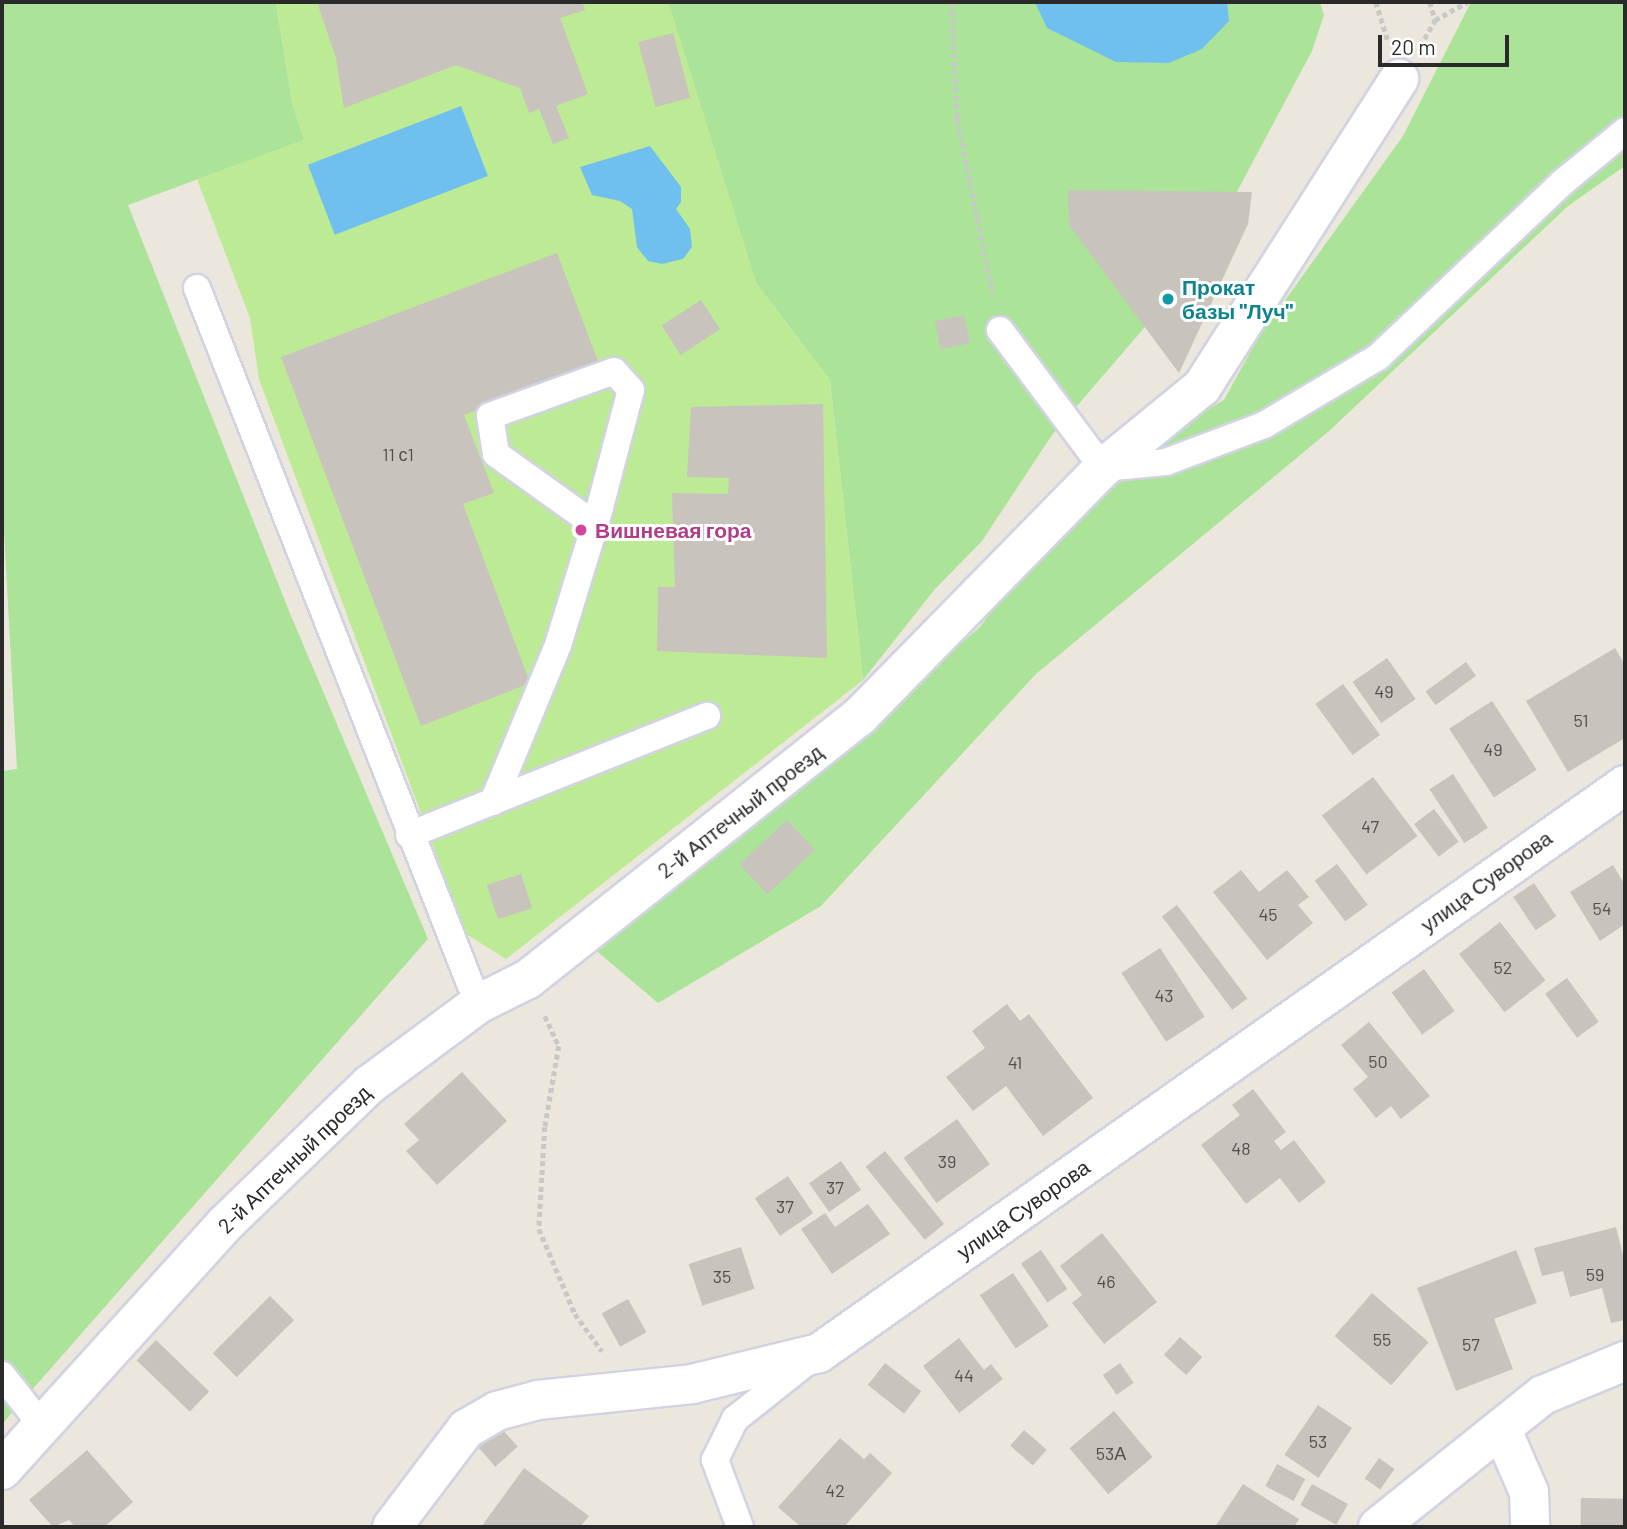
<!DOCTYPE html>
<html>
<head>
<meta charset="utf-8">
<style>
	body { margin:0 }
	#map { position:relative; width:1627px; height:1529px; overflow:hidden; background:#ece7dc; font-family:Barlow,sans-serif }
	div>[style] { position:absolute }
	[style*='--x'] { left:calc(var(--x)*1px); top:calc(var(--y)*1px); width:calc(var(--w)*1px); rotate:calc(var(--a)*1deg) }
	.green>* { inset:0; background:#abe398 }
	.pitch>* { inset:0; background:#bdea94 }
	.water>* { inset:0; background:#6fc0ef; transform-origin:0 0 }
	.building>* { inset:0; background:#c8c3bc; transform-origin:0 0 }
	.path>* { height:4.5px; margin-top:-2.25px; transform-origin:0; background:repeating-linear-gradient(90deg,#c8c8c8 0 5px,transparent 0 8.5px) }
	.roads { filter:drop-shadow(2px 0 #d1d3e3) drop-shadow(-2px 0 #d1d3e3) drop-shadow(0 2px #d1d3e3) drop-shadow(0 -2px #d1d3e3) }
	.lane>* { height:26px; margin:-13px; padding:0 13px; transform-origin:13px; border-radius:13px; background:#fff }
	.street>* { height:38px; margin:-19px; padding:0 19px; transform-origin:19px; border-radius:19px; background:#fff }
	.dots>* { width:19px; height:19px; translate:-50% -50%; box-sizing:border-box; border:4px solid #fff; border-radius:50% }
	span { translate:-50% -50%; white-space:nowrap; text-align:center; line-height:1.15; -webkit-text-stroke:6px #fff; paint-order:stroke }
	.number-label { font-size:18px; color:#52504e }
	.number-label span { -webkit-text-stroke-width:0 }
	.culture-label { font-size:21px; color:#0d838f; font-weight:700 }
	.left { translate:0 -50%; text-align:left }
	.hotel-label { font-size:21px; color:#b23c85; font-weight:700 }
	.street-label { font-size:21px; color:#2a2a2a }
	.frame { position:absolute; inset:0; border:4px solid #2a2a2a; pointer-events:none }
	.scale { position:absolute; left:1378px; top:35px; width:131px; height:32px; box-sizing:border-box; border:4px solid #2a2a2a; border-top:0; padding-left:9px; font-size:21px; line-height:24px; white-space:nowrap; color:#2a2a2a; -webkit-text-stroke:5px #fff; paint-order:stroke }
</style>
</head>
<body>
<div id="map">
	<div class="green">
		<i style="clip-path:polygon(2px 2px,276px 2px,292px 102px,304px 140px,128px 205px,289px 611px,428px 939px,2px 1424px,2px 771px,17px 769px,2px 495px)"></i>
		<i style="clip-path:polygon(668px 2px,1320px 2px,1324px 15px,1312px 51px,1232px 201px,1175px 292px,1052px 435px,982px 541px,935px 589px,863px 680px,830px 380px,756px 283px)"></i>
		<i style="clip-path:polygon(1471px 2px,1625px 2px,1625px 166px,1568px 206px,1328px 432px,1036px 674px,821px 906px,658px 1003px,592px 947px,979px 628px,1018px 577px,1081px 519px,1151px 443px,1224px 400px,1258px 338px,1403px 136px)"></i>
	</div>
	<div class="pitch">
		<i style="clip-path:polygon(276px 2px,668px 2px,756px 283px,830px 380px,863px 680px,506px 959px,466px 934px,259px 379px,250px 318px,197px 179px,304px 140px,292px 102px)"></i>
	</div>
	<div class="water">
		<i style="clip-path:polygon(1035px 2px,1227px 2px,1229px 21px,1202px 49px,1169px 63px,1116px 62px,1047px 28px)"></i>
		<i style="left:461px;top:106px;width:75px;height:164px;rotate:69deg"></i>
		<i style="clip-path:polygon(650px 146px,681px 187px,681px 202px,676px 209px,690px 229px,692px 247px,683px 259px,662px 264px,648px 261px,637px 247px,632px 209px,620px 201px,592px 195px,580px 167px)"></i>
	</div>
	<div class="building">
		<i style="clip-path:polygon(317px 2px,582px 2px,585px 10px,560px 18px,588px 94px,556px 106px,569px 138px,553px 144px,539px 109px,529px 113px,520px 88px,456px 65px,344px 108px,336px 58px)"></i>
		<i style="left:673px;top:33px;width:67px;height:36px;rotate:75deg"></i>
		<i style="clip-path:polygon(1068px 190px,1252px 192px,1248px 224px,1179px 373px,1069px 225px)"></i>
		<i style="clip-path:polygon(557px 253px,599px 364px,464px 415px,494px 493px,463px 504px,530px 683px,421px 726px,281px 357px)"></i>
		<i style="left:701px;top:300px;width:35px;height:47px;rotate:57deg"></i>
		<i style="left:964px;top:315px;width:29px;height:30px;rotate:78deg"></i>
		<i style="clip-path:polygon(823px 404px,827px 658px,657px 651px,658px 587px,675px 587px,672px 493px,728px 494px,729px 478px,687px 477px,691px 407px)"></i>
		<i style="clip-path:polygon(1615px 648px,1625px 665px,1625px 738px,1568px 772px,1526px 701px)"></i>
		<i style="left:1387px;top:658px;width:50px;height:42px;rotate:55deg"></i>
		<i style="left:1466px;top:662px;width:17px;height:50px;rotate:54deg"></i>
		<i style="left:1343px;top:684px;width:63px;height:34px;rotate:54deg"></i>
		<i style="left:1492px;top:701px;width:82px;height:51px;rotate:57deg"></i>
		<i style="left:1453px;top:774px;width:64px;height:28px;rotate:57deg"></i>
		<i style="left:1373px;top:777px;width:74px;height:64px;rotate:53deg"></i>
		<i style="left:1434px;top:809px;width:41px;height:25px;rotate:53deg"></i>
		<i style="left:787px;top:820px;width:41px;height:65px;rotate:47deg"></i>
		<i style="left:1337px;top:864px;width:51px;height:28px;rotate:53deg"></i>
		<i style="clip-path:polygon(1613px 865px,1625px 885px,1625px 924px,1600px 941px,1570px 892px)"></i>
		<i style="clip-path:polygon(1241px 870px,1259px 892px,1287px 870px,1309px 897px,1298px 905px,1313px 923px,1267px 960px,1213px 892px)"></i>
		<i style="left:521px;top:874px;width:36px;height:36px;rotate:72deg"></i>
		<i style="left:1534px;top:883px;width:40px;height:25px;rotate:56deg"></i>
		<i style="left:1177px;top:905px;width:117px;height:19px;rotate:53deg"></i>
		<i style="left:1500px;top:922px;width:74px;height:52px;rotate:52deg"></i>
		<i style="left:1160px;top:948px;width:82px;height:46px;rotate:57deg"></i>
		<i style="left:1424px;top:969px;width:52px;height:40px;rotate:54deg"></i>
		<i style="left:1567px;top:978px;width:54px;height:27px;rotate:54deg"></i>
		<i style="clip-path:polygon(1007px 1004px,1020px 1021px,1029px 1014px,1093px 1098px,1043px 1136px,1006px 1086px,973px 1111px,946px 1077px,985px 1048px,972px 1031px)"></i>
		<i style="clip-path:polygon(1369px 1022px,1430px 1096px,1401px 1119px,1391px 1106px,1376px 1118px,1353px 1089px,1368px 1077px,1341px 1045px)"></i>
		<i style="clip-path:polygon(462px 1072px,507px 1121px,437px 1185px,406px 1151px,419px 1140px,404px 1124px)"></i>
		<i style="clip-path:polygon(1253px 1089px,1286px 1132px,1274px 1141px,1281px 1150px,1294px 1140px,1326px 1182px,1299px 1203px,1280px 1178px,1246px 1204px,1201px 1145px,1240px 1115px,1232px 1105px)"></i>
		<i style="left:957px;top:1119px;width:56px;height:66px;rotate:54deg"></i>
		<i style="left:885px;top:1151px;width:94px;height:25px;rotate:51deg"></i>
		<i style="left:841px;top:1161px;width:35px;height:39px;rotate:55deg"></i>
		<i style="left:788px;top:1176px;width:45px;height:40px;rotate:56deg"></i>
		<i style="clip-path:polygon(868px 1204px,890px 1234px,832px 1274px,801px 1229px,825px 1213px,835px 1227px)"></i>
		<i style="clip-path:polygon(1616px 1227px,1625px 1263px,1625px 1320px,1611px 1323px,1602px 1288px,1570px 1297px,1563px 1271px,1542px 1276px,1534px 1248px)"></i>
		<i style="clip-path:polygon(1102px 1233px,1157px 1302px,1104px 1344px,1072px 1303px,1082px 1295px,1060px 1266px)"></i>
		<i style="left:741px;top:1247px;width:44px;height:55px;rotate:72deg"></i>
		<i style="left:1041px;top:1250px;width:47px;height:24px;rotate:56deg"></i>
		<i style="clip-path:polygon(1516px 1250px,1537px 1303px,1494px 1319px,1513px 1369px,1456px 1391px,1417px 1288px)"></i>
		<i style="left:1013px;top:1273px;width:64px;height:40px;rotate:56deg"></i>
		<i style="left:1372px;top:1293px;width:75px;height:57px;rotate:41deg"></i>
		<i style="left:270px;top:1296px;width:34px;height:81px;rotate:45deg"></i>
		<i style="left:628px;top:1299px;width:38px;height:30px;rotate:61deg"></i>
		<i style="left:1180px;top:1337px;width:30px;height:24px;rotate:42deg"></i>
		<i style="clip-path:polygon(959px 1338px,984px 1370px,991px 1364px,1003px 1379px,959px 1413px,923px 1366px)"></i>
		<i style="left:156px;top:1340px;width:74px;height:28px;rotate:44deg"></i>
		<i style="left:885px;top:1363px;width:46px;height:28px;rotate:38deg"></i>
		<i style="left:1120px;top:1363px;width:24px;height:21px;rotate:55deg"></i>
		<i style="left:1318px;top:1405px;width:41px;height:60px;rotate:34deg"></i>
		<i style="left:1114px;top:1411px;width:60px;height:58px;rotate:50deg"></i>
		<i style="left:501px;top:1428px;width:25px;height:30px;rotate:48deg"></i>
		<i style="left:1024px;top:1430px;width:30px;height:21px;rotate:41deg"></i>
		<i style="clip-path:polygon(840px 1438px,864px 1459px,870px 1453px,892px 1473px,844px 1527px,801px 1527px,778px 1507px)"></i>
		<i style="clip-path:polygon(87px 1450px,133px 1502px,104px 1527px,75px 1527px,69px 1520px,53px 1527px,29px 1500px)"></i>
		<i style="left:1379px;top:1458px;width:19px;height:25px;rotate:35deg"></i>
		<i style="left:1277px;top:1464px;width:32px;height:25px;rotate:28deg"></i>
		<i style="clip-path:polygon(524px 1468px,589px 1516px,580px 1527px,481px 1527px)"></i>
		<i style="clip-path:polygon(1243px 1484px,1299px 1519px,1294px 1527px,1215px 1527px)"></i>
		<i style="left:1312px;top:1484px;width:41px;height:24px;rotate:29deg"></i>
		<i style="left:1581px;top:1498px;width:44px;height:29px;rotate:1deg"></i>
	</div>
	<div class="path">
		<i style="--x:952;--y:2;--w:116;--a:87.5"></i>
		<i style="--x:957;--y:118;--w:181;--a:78.5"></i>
		<i style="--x:1376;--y:2;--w:41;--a:72.9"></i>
		<i style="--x:1430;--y:2;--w:19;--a:74"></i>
		<i style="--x:1420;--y:46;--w:30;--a:-60"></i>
		<i style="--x:1435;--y:20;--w:37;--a:-29"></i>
		<i style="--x:545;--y:1016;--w:33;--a:65"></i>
		<i style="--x:559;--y:1046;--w:82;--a:99.8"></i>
		<i style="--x:545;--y:1127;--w:102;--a:93.4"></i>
		<i style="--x:539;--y:1229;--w:92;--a:67"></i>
		<i style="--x:575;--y:1314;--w:46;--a:53.9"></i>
	</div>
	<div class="roads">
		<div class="lane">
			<i style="--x:197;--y:288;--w:769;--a:68.57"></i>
			<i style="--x:1000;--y:330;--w:172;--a:53.3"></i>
			<i style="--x:1103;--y:468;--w:63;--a:-5.4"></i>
			<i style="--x:1166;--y:462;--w:105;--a:-20.7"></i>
			<i style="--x:1264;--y:425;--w:133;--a:-30.8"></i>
			<i style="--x:1378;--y:357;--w:255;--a:-43.4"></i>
			<i style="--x:1563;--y:182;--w:80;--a:-39.4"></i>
			<i style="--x:493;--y:802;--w:170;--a:-67.5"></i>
			<i style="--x:558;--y:645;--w:126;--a:-72.9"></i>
			<i style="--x:595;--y:525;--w:19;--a:-74"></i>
			<i style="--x:600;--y:507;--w:121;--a:-75.2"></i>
			<i style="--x:631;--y:390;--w:25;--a:-132"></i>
			<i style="--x:614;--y:371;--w:132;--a:160.1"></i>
			<i style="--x:490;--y:416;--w:38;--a:81"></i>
			<i style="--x:496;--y:454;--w:122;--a:35.6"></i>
			<i style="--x:409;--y:835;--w:321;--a:-21.8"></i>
			<i style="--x:2;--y:1375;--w:66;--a:51.7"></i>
			<i style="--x:740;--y:1527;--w:72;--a:-110.5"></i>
			<i style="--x:715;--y:1460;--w:46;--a:-64"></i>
			<i style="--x:735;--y:1419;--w:98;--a:-38.4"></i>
		</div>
		<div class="street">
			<i style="--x:1502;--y:1430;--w:68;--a:66.5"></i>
			<i style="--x:1529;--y:1492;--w:35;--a:88"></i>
			<i style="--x:2;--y:1470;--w:333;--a:-47.8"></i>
			<i style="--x:226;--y:1223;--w:199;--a:-44"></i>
			<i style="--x:369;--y:1085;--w:136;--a:-36.6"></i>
			<i style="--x:478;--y:1004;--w:56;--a:-26.6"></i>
			<i style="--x:528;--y:979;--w:424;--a:-38.4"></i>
			<i style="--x:860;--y:716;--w:347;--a:-45.6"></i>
			<i style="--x:1103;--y:468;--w:128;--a:-39.3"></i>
			<i style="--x:1202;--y:387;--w:366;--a:-57.4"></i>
			<i style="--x:392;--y:1527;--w:123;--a:-52.9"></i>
			<i style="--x:466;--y:1429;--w:36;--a:-30"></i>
			<i style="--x:497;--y:1411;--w:42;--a:-15"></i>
			<i style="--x:538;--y:1400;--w:155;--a:-5.9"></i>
			<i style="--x:692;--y:1384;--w:131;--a:-13.7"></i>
			<i style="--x:819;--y:1353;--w:986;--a:-35.17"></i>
			<i style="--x:1378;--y:1527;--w:211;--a:-38.7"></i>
			<i style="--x:1543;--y:1395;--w:89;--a:-22.5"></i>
		</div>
	</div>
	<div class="dots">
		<i style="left:1168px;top:299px;background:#0f9aa8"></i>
		<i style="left:581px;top:530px;background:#d1479c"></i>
	</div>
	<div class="number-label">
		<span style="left:398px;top:454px">11 с1</span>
		<span style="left:1384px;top:691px">49</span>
		<span style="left:1581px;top:720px">51</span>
		<span style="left:1493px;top:749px">49</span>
		<span style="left:1370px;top:826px">47</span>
		<span style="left:1602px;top:908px">54</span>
		<span style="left:1268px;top:914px">45</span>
		<span style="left:1503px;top:967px">52</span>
		<span style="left:1164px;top:995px">43</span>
		<span style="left:1378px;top:1061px">50</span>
		<span style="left:1015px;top:1062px">41</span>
		<span style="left:1241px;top:1148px">48</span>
		<span style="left:947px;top:1161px">39</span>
		<span style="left:835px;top:1187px">37</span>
		<span style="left:785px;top:1206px">37</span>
		<span style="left:1595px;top:1274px">59</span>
		<span style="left:722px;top:1276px">35</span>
		<span style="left:1106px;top:1281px">46</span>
		<span style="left:1382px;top:1339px">55</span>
		<span style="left:1471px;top:1344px">57</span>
		<span style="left:964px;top:1375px">44</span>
		<span style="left:1318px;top:1441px">53</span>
		<span style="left:1111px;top:1453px">53А</span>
		<span style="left:835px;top:1490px">42</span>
	</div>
	<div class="culture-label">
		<span class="left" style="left:1182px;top:299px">Прокат<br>базы "Луч"</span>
	</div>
	<div class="hotel-label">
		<span class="left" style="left:595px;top:530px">Вишневая гора</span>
	</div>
	<div class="street-label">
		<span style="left:740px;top:811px;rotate:-38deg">2-й Аптечный проезд</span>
		<span style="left:1486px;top:881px;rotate:-36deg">улица Суворова</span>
		<span style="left:294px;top:1159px;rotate:-44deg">2-й Аптечный проезд</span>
		<span style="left:1023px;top:1209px;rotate:-35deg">улица Суворова</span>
	</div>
	<div class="frame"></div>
	<div class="scale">20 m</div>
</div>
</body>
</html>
